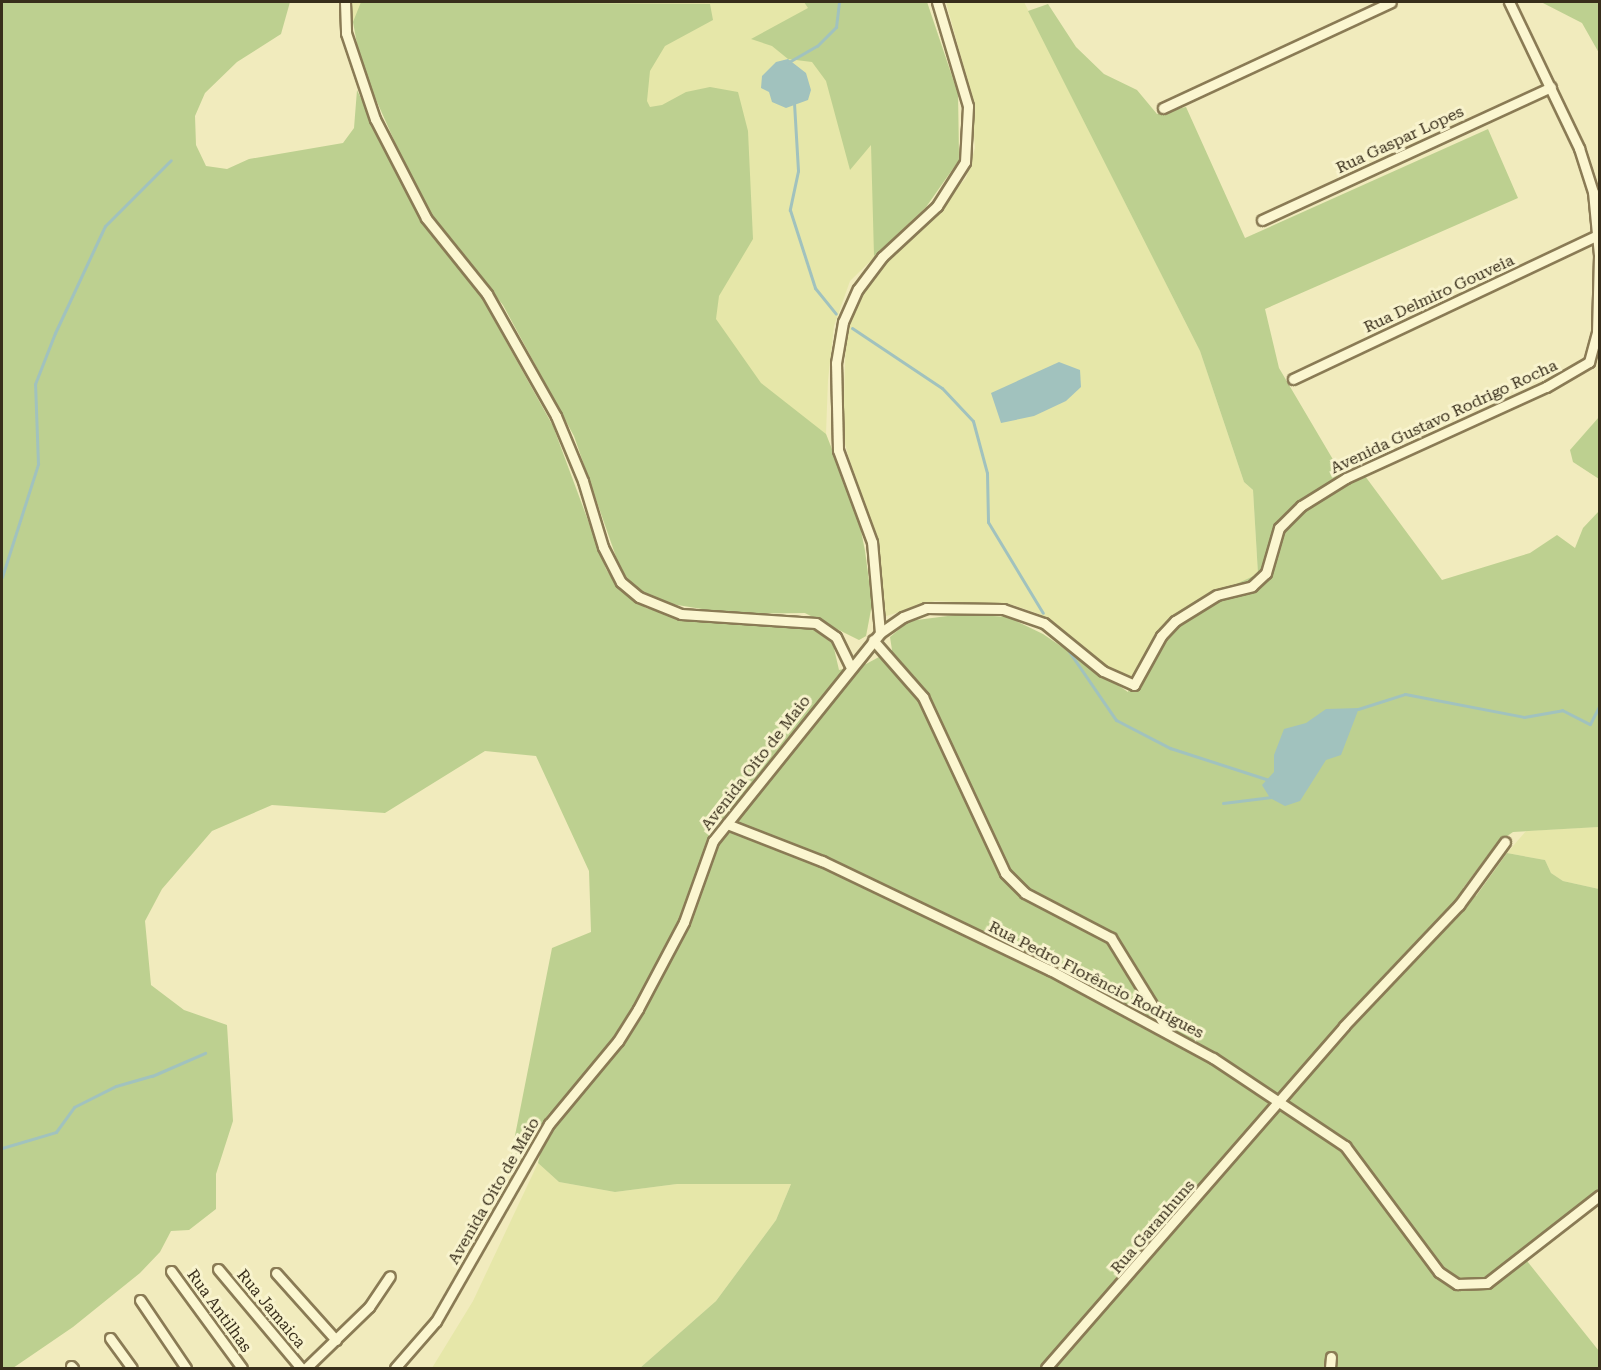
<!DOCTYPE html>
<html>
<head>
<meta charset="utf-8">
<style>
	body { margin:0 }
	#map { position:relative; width:1601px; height:1370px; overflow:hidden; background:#f1ebbd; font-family:"Roboto Serif",serif }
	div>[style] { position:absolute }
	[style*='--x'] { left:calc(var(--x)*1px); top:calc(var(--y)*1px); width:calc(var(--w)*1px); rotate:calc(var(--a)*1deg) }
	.farmland>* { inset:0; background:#e6e7a9 }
	.green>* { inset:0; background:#bdd090 }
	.water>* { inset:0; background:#a1c2be }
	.stream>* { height:3px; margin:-1.5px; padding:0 1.5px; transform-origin:1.5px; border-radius:1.5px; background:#a1c2be }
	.roads { filter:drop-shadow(2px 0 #8a7b55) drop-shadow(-2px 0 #8a7b55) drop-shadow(0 2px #8a7b55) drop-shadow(0 -2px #8a7b55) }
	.street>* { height:9px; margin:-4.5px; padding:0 4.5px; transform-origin:4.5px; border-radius:4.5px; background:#fbf6d0 }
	span { translate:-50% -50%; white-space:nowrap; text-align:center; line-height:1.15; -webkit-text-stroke:6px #f8f3cd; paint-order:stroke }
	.street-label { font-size:16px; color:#382e1b }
	.frame { position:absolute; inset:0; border:3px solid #382e1b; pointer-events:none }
</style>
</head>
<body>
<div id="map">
	<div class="farmland">
		<i style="clip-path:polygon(351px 2px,927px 2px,958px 94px,959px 160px,926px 207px,850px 281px,834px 326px,828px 380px,826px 434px,858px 516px,865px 551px,872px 604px,866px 636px,859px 640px,805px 613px,665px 603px,639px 590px,621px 571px,574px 436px,503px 305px,435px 220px,402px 158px,353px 22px)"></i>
		<i style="clip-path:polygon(946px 2px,1024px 2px,1200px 351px,1244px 482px,1253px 490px,1258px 575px,1133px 677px,1108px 669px,1039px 614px,1013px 605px,935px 601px,883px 617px,876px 553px,843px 437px,846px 330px,865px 286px,966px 178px,975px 148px,971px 94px)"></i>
		<i style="clip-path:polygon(1599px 827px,1599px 889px,1563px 881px,1551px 873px,1545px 860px,1507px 853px,1526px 831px)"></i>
		<i style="clip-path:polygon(538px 1163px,559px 1182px,615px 1192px,677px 1184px,791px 1184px,776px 1220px,716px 1301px,640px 1368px,432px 1368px,473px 1301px)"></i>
	</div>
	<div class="green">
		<i style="clip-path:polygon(2px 2px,290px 2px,281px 34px,237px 62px,205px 93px,195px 116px,196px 145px,206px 166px,227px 169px,249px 159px,343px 143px,354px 128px,357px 90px,403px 187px,437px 242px,477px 289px,553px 426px,606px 569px,619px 589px,646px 608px,691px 621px,794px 622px,810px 627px,833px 644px,839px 670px,866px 664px,892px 650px,890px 637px,909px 621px,963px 614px,1008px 617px,1043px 634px,1128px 692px,1133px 677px,1174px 618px,1199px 601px,1258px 574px,1253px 490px,1244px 482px,1200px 351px,1028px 11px,1048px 4px,1076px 47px,1104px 74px,1137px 90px,1157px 114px,1186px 107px,1245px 238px,1488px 129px,1518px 198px,1265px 309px,1279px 368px,1338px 468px,1365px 476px,1442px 580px,1530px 553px,1557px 535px,1575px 548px,1583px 528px,1599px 511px,1599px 827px,1513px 832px,1497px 843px,1463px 888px,1476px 896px,1507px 853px,1545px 860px,1551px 873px,1563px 881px,1599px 889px,1599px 1189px,1527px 1261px,1599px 1351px,1599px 1368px,640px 1368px,716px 1301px,776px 1220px,791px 1184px,677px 1184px,615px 1192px,559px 1182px,538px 1163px,550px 1112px,507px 1176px,552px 948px,591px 932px,589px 871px,536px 756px,485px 751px,385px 813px,272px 805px,212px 831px,162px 889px,145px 921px,151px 985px,184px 1010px,227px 1025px,233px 1121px,216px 1174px,216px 1209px,189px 1230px,171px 1231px,160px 1252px,140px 1273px,73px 1327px,13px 1368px,2px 1368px)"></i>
		<i style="clip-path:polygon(361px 2px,710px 4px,713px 20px,665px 46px,650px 71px,647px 101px,650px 107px,662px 105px,686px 92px,710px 87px,738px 92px,748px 131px,753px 239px,719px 296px,716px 319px,761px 383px,826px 434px,858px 516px,865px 551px,872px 604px,866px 636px,859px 640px,805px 613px,733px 614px,665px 603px,639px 590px,621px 571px,574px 436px,503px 305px,435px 220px,402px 158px,361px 66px,353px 22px)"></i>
		<i style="clip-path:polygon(804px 2px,927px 2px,958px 94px,959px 160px,926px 207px,874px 256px,871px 145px,850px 170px,826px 81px,812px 62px,788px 59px,772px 46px,751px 39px,808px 8px)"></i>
		<i style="clip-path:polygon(1541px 2px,1599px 2px,1599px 53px,1582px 23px)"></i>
		<i style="clip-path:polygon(1599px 417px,1599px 479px,1573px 462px,1570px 450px)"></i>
	</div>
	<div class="water">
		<i style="clip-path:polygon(788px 59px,806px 73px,811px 90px,808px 100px,786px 108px,772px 102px,769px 92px,761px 88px,762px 76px,776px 62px)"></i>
		<i style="clip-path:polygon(1059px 362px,1080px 370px,1081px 387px,1066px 401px,1034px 416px,1001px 423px,991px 393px)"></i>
		<i style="clip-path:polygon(1359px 708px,1341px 755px,1326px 760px,1300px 801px,1285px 806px,1270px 798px,1262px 785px,1274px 772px,1274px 755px,1284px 729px,1306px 723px,1326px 709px)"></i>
	</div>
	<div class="stream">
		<i style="--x:787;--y:63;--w:34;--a:-30"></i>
		<i style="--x:817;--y:46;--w:27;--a:-45"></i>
		<i style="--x:836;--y:27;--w:25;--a:-83"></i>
		<i style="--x:794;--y:103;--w:68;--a:86.6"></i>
		<i style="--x:798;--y:171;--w:40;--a:102"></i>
		<i style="--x:790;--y:210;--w:82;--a:72.2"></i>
		<i style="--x:815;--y:288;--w:33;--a:51"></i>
		<i style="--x:852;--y:328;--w:108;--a:33.7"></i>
		<i style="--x:942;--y:388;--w:45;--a:46.8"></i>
		<i style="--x:973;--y:421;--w:54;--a:74.9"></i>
		<i style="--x:987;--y:473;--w:49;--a:88.8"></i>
		<i style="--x:988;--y:522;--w:106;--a:58.9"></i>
		<i style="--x:2;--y:577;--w:119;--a:-72.3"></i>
		<i style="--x:38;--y:464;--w:80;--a:-92.1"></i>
		<i style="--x:35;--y:384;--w:55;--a:-68.6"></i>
		<i style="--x:55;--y:333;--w:118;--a:-65"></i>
		<i style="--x:105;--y:226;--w:93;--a:-45"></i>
		<i style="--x:1068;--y:650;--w:85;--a:55.6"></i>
		<i style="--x:1116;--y:720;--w:61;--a:27.4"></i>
		<i style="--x:1170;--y:748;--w:104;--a:17.9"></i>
		<i style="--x:1358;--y:709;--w:49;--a:-17.7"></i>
		<i style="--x:1405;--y:694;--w:121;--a:10.9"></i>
		<i style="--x:1524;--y:717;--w:39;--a:-10"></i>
		<i style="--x:1562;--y:710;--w:31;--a:27"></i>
		<i style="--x:1590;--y:724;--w:22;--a:-63"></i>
		<i style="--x:1223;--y:803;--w:49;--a:-7"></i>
		<i style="--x:2;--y:1148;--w:56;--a:-16.5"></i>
		<i style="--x:56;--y:1132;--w:31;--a:-54"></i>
		<i style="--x:74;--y:1107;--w:47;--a:-26.6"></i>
		<i style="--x:116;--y:1086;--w:37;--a:-16"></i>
		<i style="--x:152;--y:1076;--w:58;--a:-23.5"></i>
	</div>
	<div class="roads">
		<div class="street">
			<i style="--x:345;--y:2;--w:31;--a:88"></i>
			<i style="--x:346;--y:33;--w:91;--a:71.4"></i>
			<i style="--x:375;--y:119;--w:111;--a:62.7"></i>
			<i style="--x:426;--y:218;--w:97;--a:51.2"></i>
			<i style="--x:487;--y:294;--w:140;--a:60.5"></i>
			<i style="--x:556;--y:416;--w:70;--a:67.4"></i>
			<i style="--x:583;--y:481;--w:69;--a:73.1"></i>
			<i style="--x:603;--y:547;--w:39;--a:63"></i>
			<i style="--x:621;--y:582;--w:23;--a:40"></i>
			<i style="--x:639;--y:597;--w:45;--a:22"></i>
			<i style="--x:681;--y:614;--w:135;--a:3.8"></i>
			<i style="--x:816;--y:623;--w:24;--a:35"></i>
			<i style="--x:836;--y:637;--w:32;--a:64"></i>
			<i style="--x:1163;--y:108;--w:251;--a:-24.9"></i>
			<i style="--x:1262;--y:220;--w:318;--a:-24.7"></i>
			<i style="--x:1293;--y:379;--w:337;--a:-25.3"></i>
			<i style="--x:880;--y:633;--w:91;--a:-95"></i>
			<i style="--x:872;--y:542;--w:98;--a:-110.3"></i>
			<i style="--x:838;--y:450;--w:87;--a:-91.3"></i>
			<i style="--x:836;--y:363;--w:42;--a:-80.3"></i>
			<i style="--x:843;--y:322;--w:36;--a:-66"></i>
			<i style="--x:858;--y:289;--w:40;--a:-53"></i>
			<i style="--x:882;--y:257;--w:75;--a:-42.8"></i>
			<i style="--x:937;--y:206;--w:52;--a:-57.5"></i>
			<i style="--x:965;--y:162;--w:56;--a:-86.9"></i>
			<i style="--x:968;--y:106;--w:109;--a:-106.6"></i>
			<i style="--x:873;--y:640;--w:76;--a:48.7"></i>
			<i style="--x:923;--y:697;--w:194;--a:65"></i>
			<i style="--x:1005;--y:873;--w:28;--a:45"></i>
			<i style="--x:1025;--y:893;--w:97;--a:27.6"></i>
			<i style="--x:1111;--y:938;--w:107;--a:58.4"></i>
			<i style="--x:727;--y:824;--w:102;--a:21.3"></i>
			<i style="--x:822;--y:861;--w:253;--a:25.6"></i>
			<i style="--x:1050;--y:970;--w:185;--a:28.4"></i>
			<i style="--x:1213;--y:1058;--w:159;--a:33.7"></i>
			<i style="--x:1345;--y:1146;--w:157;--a:53.3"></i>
			<i style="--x:1439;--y:1272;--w:22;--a:34"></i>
			<i style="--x:1457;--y:1284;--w:30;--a:-2"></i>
			<i style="--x:1487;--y:1283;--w:143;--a:-37.9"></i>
			<i style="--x:218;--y:1269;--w:129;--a:50"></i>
			<i style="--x:171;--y:1271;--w:120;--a:53.8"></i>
			<i style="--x:276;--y:1273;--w:90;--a:48.2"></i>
			<i style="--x:140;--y:1300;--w:82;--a:55.9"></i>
			<i style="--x:110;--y:1338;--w:37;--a:54"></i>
			<i style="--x:71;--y:1366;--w:3;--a:45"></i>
			<i style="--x:306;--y:1368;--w:88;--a:-44.1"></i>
			<i style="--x:369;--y:1307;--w:37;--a:-56"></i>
			<i style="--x:395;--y:1368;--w:62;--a:-48.9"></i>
			<i style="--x:436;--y:1321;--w:227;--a:-60.2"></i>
			<i style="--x:549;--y:1124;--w:108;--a:-50.3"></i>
			<i style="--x:618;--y:1041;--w:38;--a:-58"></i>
			<i style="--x:638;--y:1009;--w:98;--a:-62.1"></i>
			<i style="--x:684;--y:922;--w:86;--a:-70.3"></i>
			<i style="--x:713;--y:841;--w:267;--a:-51.2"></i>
			<i style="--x:880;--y:633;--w:28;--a:-35"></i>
			<i style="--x:903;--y:617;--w:25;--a:-21"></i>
			<i style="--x:926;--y:608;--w:77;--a:0.7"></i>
			<i style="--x:1003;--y:609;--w:43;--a:18.9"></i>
			<i style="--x:1044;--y:623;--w:76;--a:39.1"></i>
			<i style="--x:1103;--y:671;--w:34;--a:24"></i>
			<i style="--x:1134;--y:685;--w:56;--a:-61.1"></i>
			<i style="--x:1161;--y:636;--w:21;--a:-47"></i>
			<i style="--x:1175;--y:621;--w:49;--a:-31.8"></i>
			<i style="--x:1217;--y:595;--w:36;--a:-14"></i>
			<i style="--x:1252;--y:586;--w:19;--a:-43"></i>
			<i style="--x:1266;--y:573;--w:47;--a:-73.9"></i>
			<i style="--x:1279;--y:528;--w:31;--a:-45"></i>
			<i style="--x:1301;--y:506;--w:53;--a:-31.9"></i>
			<i style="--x:1346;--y:478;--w:220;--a:-24.5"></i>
			<i style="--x:1546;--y:387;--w:50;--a:-30.2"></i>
			<i style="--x:1589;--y:362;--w:31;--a:-75"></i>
			<i style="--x:1597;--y:332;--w:77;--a:-88.5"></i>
			<i style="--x:1599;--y:255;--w:63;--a:-95.4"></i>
			<i style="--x:1593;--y:192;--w:46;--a:-107.7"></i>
			<i style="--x:1579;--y:148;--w:162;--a:-115.6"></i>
			<i style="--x:1046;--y:1368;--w:454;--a:-48.9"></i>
			<i style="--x:1344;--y:1026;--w:167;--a:-46.5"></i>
			<i style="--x:1459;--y:905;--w:78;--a:-53.9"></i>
			<i style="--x:1330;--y:1368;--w:11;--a:-85"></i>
		</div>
	</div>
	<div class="street-label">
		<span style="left:1400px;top:140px;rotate:-25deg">Rua Gaspar Lopes</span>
		<span style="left:1439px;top:294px;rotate:-25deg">Rua Delmiro Gouveia</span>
		<span style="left:1444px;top:417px;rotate:-25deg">Avenida Gustavo Rodrigo Rocha</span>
		<span style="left:756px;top:763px;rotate:-52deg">Avenida Oito de Maio</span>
		<span style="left:1096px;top:980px;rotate:27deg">Rua Pedro Florêncio Rodrigues</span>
		<span style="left:494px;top:1191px;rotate:-60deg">Avenida Oito de Maio</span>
		<span style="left:1153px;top:1227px;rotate:-49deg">Rua Garanhuns</span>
		<span style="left:271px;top:1309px;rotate:50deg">Rua Jamaica</span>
		<span style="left:219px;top:1311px;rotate:54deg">Rua Antilhas</span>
	</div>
	<div class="frame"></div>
</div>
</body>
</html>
